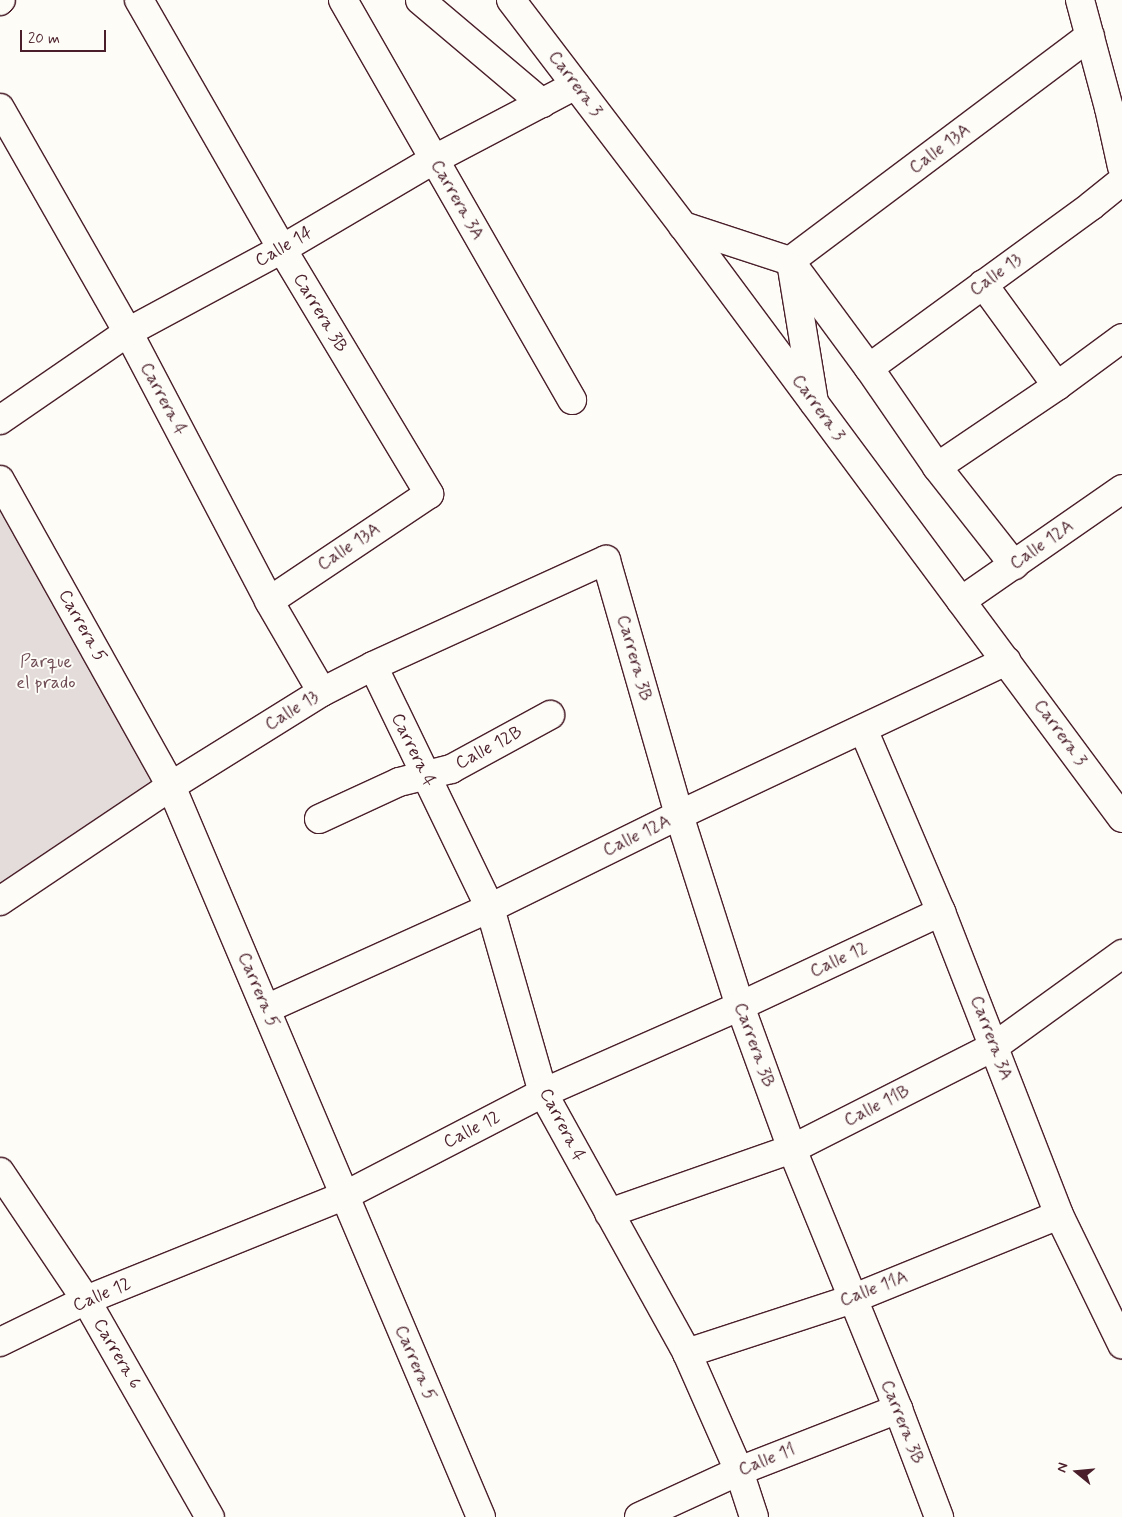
<!DOCTYPE html>
<html>
<head>
<meta charset="utf-8">
<style>
	body { margin:0 }
	#map { position:relative; width:1122px; height:1517px; overflow:hidden; background:#fdfcf7; font-family:Mynerve,sans-serif }
	div>[style] { position:absolute }
	[style*='--x'] { left:calc(var(--x)*1px); top:calc(var(--y)*1px); width:calc(var(--w)*1px); rotate:calc(var(--a)*1deg) }
	.green>* { inset:0; background:#e3dcda }
	.roads { filter:drop-shadow(1px 0 #4a1f2b) drop-shadow(-1px 0 #4a1f2b) drop-shadow(0 1px #4a1f2b) drop-shadow(0 -1px #4a1f2b) }
	.street>* { height:28px; margin:-14px; padding:0 14px; transform-origin:14px; border-radius:14px; background:#fdfcf7 }
	.primary>* { height:28px; margin:-14px; padding:0 14px; transform-origin:14px; border-radius:14px; background:#fdfcf7 }
	span { translate:-50% -50%; white-space:nowrap; text-align:center; line-height:1.15; -webkit-text-stroke:4px #fdfcf7; paint-order:stroke }
	.street-label { font-size:18px; color:#4a1f2b }
	.park-label { font-size:18px; color:#704e57 }
	.north { position:absolute; left:1052px; top:1447px; width:50px; height:50px; -webkit-text-stroke:4px #fdfcf7; paint-order:stroke; rotate:287deg; font-size:14px; font-weight:700; line-height:20px; text-align:center; color:#4a1f2b }
	.north::after { content:''; display:block; margin:auto; width:18px; height:22px; background:#4a1f2b; clip-path:polygon(50% 0,100% 100%,50% 72%,0 100%) }
	.scale { position:absolute; left:20px; top:30px; width:86px; height:22px; box-sizing:border-box; border:2px solid #4a1f2b; border-top:0; padding-left:6px; font-size:15px; line-height:18px; white-space:nowrap; color:#4a1f2b; -webkit-text-stroke:4px #fdfcf7; paint-order:stroke }
</style>
</head>
<body>
<div id="map">
	<div class="green">
		<i style="clip-path:polygon(0 497px,158px 782px,0 890px)"></i>
	</div>
	<div class="roads">
		<div class="street">
			<i style="--x:139;--y:0;--w:287;--a:60.1"></i>
			<i style="--x:282;--y:249;--w:286;--a:59"></i>
			<i style="--x:429;--y:494;--w:192;--a:146.2"></i>
			<i style="--x:343;--y:0;--w:461;--a:60.2"></i>
			<i style="--x:420;--y:0;--w:160;--a:40.2"></i>
			<i style="--x:1080;--y:0;--w:112;--a:75"></i>
			<i style="--x:1109;--y:108;--w:60;--a:77.6"></i>
			<i style="--x:0;--y:1;--w:1;--a:-45"></i>
			<i style="--x:0;--y:108;--w:258;--a:60.3"></i>
			<i style="--x:128;--y:332;--w:304;--a:62.3"></i>
			<i style="--x:269;--y:601;--w:105;--a:59.8"></i>
			<i style="--x:683;--y:226;--w:113;--a:18.1"></i>
			<i style="--x:790;--y:261;--w:133;--a:53.6"></i>
			<i style="--x:869;--y:368;--w:120;--a:55.5"></i>
			<i style="--x:937;--y:467;--w:125;--a:51.8"></i>
			<i style="--x:790;--y:261;--w:375;--a:-36.9"></i>
			<i style="--x:792;--y:268;--w:136;--a:80.7"></i>
			<i style="--x:983;--y:284;--w:126;--a:54"></i>
			<i style="--x:869;--y:368;--w:275;--a:-36.1"></i>
			<i style="--x:1091;--y:206;--w:40;--a:-39"></i>
			<i style="--x:0;--y:420;--w:155;--a:-34.5"></i>
			<i style="--x:128;--y:332;--w:175;--a:-28.3"></i>
			<i style="--x:282;--y:249;--w:175;--a:-30.5"></i>
			<i style="--x:433;--y:160;--w:161;--a:-27.7"></i>
			<i style="--x:937;--y:467;--w:145;--a:-34"></i>
			<i style="--x:1057;--y:386;--w:81;--a:-36.4"></i>
			<i style="--x:0;--y:480;--w:351;--a:60.8"></i>
			<i style="--x:171;--y:786;--w:794;--a:67.02"></i>
			<i style="--x:961;--y:601;--w:196;--a:-34.8"></i>
			<i style="--x:373;--y:666;--w:269;--a:64.2"></i>
			<i style="--x:490;--y:908;--w:192;--a:74"></i>
			<i style="--x:543;--y:1093;--w:297;--a:61"></i>
			<i style="--x:687;--y:1353;--w:129;--a:66.2"></i>
			<i style="--x:739;--y:1471;--w:48;--a:71.9"></i>
			<i style="--x:863;--y:729;--w:199;--a:66.9"></i>
			<i style="--x:941;--y:912;--w:325;--a:68.7"></i>
			<i style="--x:1059;--y:1215;--w:144;--a:64"></i>
			<i style="--x:319;--y:819;--w:88;--a:-24.8"></i>
			<i style="--x:399;--y:782;--w:54;--a:-14"></i>
			<i style="--x:451;--y:769;--w:113;--a:-28.6"></i>
			<i style="--x:0;--y:901;--w:206;--a:-33.9"></i>
			<i style="--x:171;--y:786;--w:178;--a:-31.9"></i>
			<i style="--x:322;--y:692;--w:57;--a:-27"></i>
			<i style="--x:373;--y:666;--w:256;--a:-24.5"></i>
			<i style="--x:606;--y:560;--w:265;--a:74"></i>
			<i style="--x:679;--y:815;--w:201;--a:72.3"></i>
			<i style="--x:740;--y:1006;--w:152;--a:70"></i>
			<i style="--x:792;--y:1149;--w:281;--a:67.8"></i>
			<i style="--x:898;--y:1409;--w:116;--a:69.2"></i>
			<i style="--x:266;--y:1009;--w:246;--a:-24.3"></i>
			<i style="--x:490;--y:908;--w:211;--a:-26.2"></i>
			<i style="--x:679;--y:815;--w:362;--a:-25.2"></i>
			<i style="--x:0;--y:1172;--w:154;--a:56.1"></i>
			<i style="--x:86;--y:1300;--w:250;--a:60.3"></i>
			<i style="--x:609;--y:1213;--w:194;--a:-19.3"></i>
			<i style="--x:792;--y:1149;--w:228;--a:-26.9"></i>
			<i style="--x:995;--y:1046;--w:157;--a:-35.9"></i>
			<i style="--x:0;--y:1342;--w:96;--a:-26"></i>
			<i style="--x:86;--y:1300;--w:278;--a:-22"></i>
			<i style="--x:344;--y:1196;--w:224;--a:-27.4"></i>
			<i style="--x:543;--y:1093;--w:215;--a:-23.8"></i>
			<i style="--x:740;--y:1006;--w:222;--a:-25.1"></i>
			<i style="--x:687;--y:1353;--w:174;--a:-18.1"></i>
			<i style="--x:852;--y:1299;--w:223;--a:-22.1"></i>
			<i style="--x:639;--y:1517;--w:110;--a:-24.7"></i>
			<i style="--x:739;--y:1471;--w:171;--a:-21.3"></i>
		</div>
		<div class="primary">
			<i style="--x:511;--y:0;--w:284;--a:52.7"></i>
			<i style="--x:683;--y:226;--w:737;--a:53.44"></i>
		</div>
	</div>
	<div class="street-label">
		<span style="left:575px;top:84px;rotate:53deg">Carrera 3</span>
		<span style="left:940px;top:149px;rotate:-37deg">Calle 13A</span>
		<span style="left:457px;top:200px;rotate:60deg">Carrera 3A</span>
		<span style="left:284px;top:247px;rotate:-30deg">Calle 14</span>
		<span style="left:996px;top:275px;rotate:-36deg">Calle 13</span>
		<span style="left:320px;top:313px;rotate:59deg">Carrera 3B</span>
		<span style="left:163px;top:399px;rotate:62deg">Carrera 4</span>
		<span style="left:818px;top:408px;rotate:54deg">Carrera 3</span>
		<span style="left:1042px;top:545px;rotate:-35deg">Calle 12A</span>
		<span style="left:349px;top:547px;rotate:-34deg">Calle 13A</span>
		<span style="left:82px;top:626px;rotate:61deg">Carrera 5</span>
		<span style="left:634px;top:658px;rotate:74deg">Carrera 3B</span>
		<span style="left:292px;top:711px;rotate:-32deg">Calle 13</span>
		<span style="left:1060px;top:733px;rotate:54deg">Carrera 3</span>
		<span style="left:489px;top:748px;rotate:-28deg">Calle 12B</span>
		<span style="left:413px;top:750px;rotate:64deg">Carrera 4</span>
		<span style="left:637px;top:836px;rotate:-26deg">Calle 12A</span>
		<span style="left:839px;top:960px;rotate:-25deg">Calle 12</span>
		<span style="left:258px;top:990px;rotate:67deg">Carrera 5</span>
		<span style="left:991px;top:1038px;rotate:69deg">Carrera 3A</span>
		<span style="left:754px;top:1045px;rotate:70deg">Carrera 3B</span>
		<span style="left:877px;top:1106px;rotate:-27deg">Calle 11B</span>
		<span style="left:562px;top:1125px;rotate:63deg">Carrera 4</span>
		<span style="left:472px;top:1130px;rotate:-27deg">Calle 12</span>
		<span style="left:874px;top:1289px;rotate:-21deg">Calle 11A</span>
		<span style="left:102px;top:1295px;rotate:-23deg">Calle 12</span>
		<span style="left:117px;top:1354px;rotate:60deg">Carrera 6</span>
		<span style="left:415px;top:1363px;rotate:67deg">Carrera 5</span>
		<span style="left:902px;top:1422px;rotate:68deg">Carrera 3B</span>
		<span style="left:767px;top:1460px;rotate:-22deg">Calle 11</span>
	</div>
	<div class="park-label">
		<span style="left:46px;top:673px">Parque<br>el prado</span>
	</div>
	<div class="north">N</div>
	<div class="scale">20 m</div>
</div>
</body>
</html>
